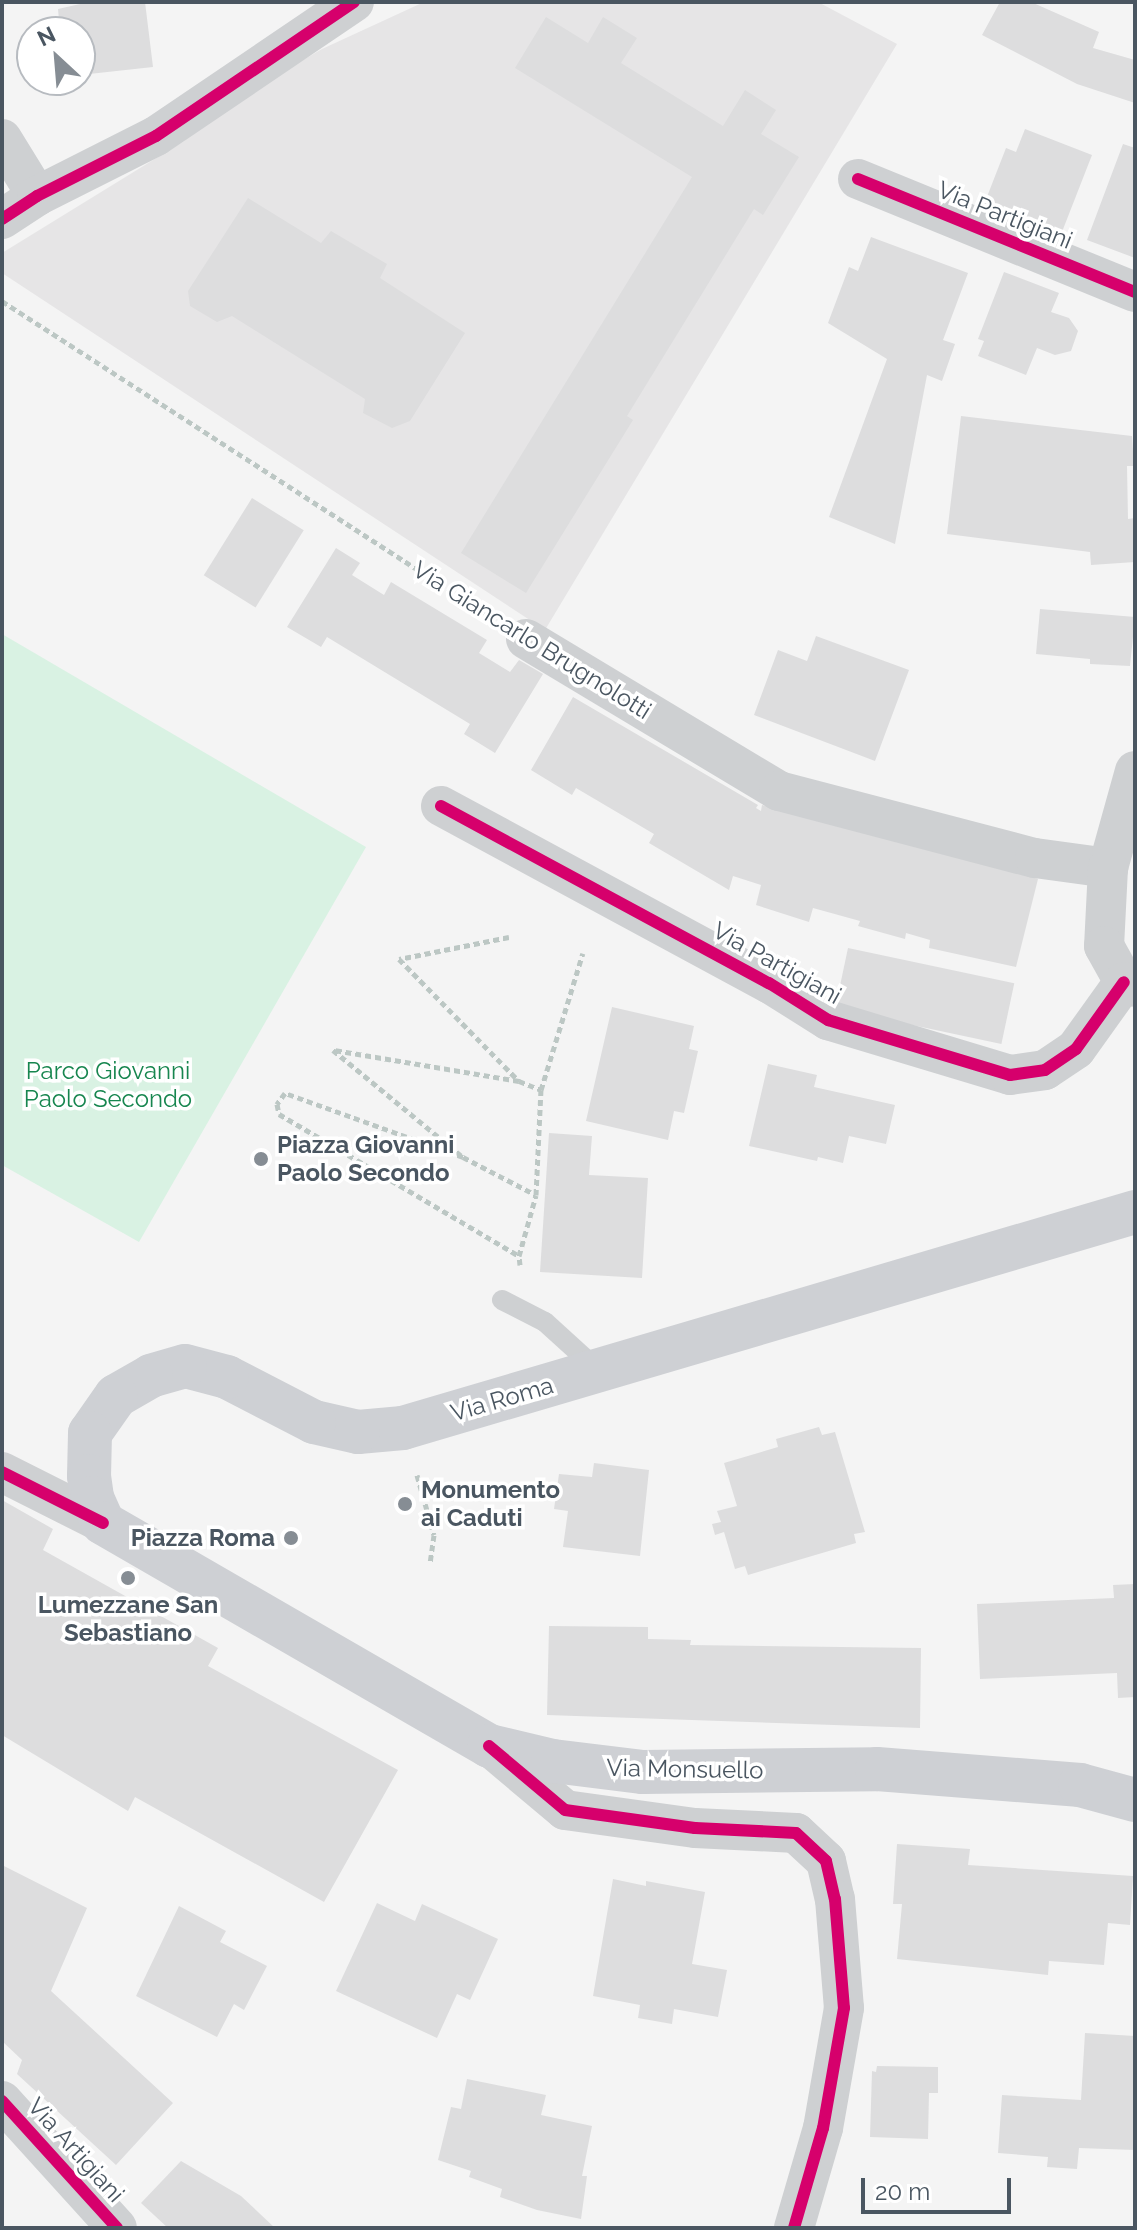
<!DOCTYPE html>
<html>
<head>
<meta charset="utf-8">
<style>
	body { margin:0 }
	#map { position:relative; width:1137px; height:2230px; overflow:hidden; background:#f4f4f4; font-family:Raleway,sans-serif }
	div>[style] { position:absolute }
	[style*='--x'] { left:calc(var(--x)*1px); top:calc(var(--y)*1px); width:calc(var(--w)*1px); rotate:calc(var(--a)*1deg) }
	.education>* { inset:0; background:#e6e5e6 }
	.green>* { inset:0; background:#d9f2e3 }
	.building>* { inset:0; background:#ddddde; transform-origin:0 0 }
	.path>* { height:5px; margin-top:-2.5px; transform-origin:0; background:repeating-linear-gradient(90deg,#bcc7c4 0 6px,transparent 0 10px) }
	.lane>* { height:20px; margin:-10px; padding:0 10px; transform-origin:10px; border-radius:10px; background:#ced0d2 }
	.street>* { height:40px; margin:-20px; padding:0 20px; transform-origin:20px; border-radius:20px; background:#ced0d2 }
	.secondary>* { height:44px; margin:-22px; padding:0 22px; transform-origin:22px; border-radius:22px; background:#ced0d4 }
	.cycleway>* { height:12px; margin:-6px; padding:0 6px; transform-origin:6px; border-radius:6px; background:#d6006c }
	.dots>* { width:22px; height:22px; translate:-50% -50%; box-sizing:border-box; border:4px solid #fff; border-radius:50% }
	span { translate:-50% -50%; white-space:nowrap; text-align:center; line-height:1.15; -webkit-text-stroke:7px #fff; paint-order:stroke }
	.street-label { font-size:24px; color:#4a5661 }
	.park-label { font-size:24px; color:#17864f }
	.poi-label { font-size:24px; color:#4a5661; font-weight:700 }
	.left { translate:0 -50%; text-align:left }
	.right { translate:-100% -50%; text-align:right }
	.frame { position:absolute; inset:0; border:4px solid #4a5661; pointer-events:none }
	.north { position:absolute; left:16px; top:16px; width:80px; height:80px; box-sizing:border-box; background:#fff; border:2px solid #b7bbc0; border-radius:50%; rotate:334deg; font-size:22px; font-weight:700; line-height:32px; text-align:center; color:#4a5661 }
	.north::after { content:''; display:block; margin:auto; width:28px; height:36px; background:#868d94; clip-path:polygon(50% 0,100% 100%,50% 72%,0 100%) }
	.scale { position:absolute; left:861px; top:2178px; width:150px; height:36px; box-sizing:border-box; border:4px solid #4a5661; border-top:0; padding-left:10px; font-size:24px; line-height:28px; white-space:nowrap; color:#4a5661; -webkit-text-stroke:6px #fff; paint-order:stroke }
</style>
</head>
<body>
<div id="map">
	<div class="education">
		<i style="clip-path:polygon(424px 2px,818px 2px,897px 44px,545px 630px,2px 273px,2px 253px,184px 141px,222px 107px,322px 49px)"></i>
	</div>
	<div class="green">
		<i style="clip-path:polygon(2px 634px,366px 847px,139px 1242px,2px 1165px)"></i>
	</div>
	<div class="building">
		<i style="clip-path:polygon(89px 2px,145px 2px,153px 67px,80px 75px,80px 32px,60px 32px,58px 9px)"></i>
		<i style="clip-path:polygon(1000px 2px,1031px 2px,1099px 32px,1093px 48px,1135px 60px,1135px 103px,1077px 84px,982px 35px)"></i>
		<i style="clip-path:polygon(546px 17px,588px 43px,603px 17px,637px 38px,621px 63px,723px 126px,745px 90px,776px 110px,761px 134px,799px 157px,763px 215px,754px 209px,627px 416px,633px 420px,526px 593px,461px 553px,692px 177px,515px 68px)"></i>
		<i style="clip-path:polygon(1025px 129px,1092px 155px,1060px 237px,983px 207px,1006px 148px,1016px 152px)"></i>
		<i style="clip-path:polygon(1123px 144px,1135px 148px,1135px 258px,1087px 240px)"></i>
		<i style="clip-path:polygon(248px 198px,321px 243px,331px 231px,387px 264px,380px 278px,465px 333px,410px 421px,392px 428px,363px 413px,365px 399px,232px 316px,217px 322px,190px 306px,188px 291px)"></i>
		<i style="clip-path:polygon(871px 237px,968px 273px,943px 340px,955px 344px,942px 381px,927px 375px,895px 544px,829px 517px,887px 359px,828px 323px,849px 267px,858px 271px)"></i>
		<i style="clip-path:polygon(1004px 272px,1059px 293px,1051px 312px,1069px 318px,1078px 331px,1071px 351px,1055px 355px,1037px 348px,1026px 375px,978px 356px,984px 341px,978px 339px)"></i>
		<i style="clip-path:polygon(961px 416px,1132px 436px,1134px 466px,1127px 466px,1128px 519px,1135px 518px,1135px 562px,1091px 565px,1090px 552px,947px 534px)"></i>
		<i style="left:252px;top:498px;width:61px;height:91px;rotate:32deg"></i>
		<i style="clip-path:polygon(336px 548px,360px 563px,352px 575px,384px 595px,391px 582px,487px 640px,479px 653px,510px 672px,519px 660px,543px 674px,495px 753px,464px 734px,470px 724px,327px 637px,321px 647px,287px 627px)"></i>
		<i style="clip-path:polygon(1040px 609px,1135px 617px,1130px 666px,1090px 664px,1090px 659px,1036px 654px)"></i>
		<i style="clip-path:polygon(816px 636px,909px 670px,875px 761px,754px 715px,778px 650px,807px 661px)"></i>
		<i style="clip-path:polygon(573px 697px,758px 805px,756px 808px,761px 811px,762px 805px,1038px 879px,1016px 967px,929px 948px,930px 940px,906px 933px,905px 939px,858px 926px,860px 921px,813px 908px,809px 922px,756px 905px,761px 885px,733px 876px,729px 890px,649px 843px,654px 834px,576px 788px,572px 795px,531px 770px)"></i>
		<i style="left:848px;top:948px;width:170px;height:62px;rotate:12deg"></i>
		<i style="clip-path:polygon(612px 1007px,694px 1026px,689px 1049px,698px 1051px,684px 1113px,674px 1111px,668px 1140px,586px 1121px)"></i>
		<i style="clip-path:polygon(768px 1064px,817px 1075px,814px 1087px,895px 1105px,886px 1144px,849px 1136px,843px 1163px,818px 1157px,817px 1161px,749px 1146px)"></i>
		<i style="clip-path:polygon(549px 1133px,592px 1136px,589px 1175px,648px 1178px,642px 1278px,540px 1272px)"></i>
		<i style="clip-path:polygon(819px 1427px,822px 1435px,835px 1432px,865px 1532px,854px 1534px,856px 1543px,748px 1575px,745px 1566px,735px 1569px,724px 1532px,715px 1535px,712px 1524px,721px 1522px,717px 1511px,737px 1506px,724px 1463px,778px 1447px,776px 1439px)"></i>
		<i style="clip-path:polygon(594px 1463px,649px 1470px,640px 1556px,563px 1547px,568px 1511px,554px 1509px,559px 1474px,592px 1477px)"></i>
		<i style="clip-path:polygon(2px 1500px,53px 1529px,43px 1550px,218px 1648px,208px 1666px,398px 1770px,324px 1902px,135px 1797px,128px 1811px,2px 1735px)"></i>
		<i style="clip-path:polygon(1135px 1584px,1135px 1697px,1118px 1698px,1117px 1673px,980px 1679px,977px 1604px,1114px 1598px,1113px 1585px)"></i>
		<i style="clip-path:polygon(549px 1626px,648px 1627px,648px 1639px,691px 1640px,690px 1645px,921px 1648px,920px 1728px,547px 1715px)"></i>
		<i style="clip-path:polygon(897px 1844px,970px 1849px,968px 1865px,1133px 1876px,1130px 1925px,1108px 1923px,1104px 1965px,1049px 1961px,1048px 1975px,897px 1959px,902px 1904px,893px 1904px)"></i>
		<i style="clip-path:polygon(2px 1865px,87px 1908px,51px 1991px,173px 2103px,116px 2165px,17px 2074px,22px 2060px,2px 2041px)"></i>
		<i style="clip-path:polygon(613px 1879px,646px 1886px,646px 1881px,705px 1892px,692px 1964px,727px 1970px,718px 2017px,674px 2009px,672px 2024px,638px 2018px,640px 2005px,593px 1996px)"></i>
		<i style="clip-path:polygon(377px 1903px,415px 1921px,422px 1904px,498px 1939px,470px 2000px,457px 1994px,437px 2038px,336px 1991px)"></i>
		<i style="clip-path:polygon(179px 1906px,226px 1931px,220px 1942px,267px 1966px,244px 2010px,234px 2004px,217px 2037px,136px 1996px)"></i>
		<i style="clip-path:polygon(1085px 2033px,1135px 2036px,1135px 2150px,1079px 2148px,1077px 2169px,1047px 2167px,1048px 2157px,998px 2153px,1002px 2095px,1081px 2100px)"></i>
		<i style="clip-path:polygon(877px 2066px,938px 2067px,938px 2093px,929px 2093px,928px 2139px,870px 2137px,872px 2071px,876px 2072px)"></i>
		<i style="clip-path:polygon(467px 2079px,546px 2095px,541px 2115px,592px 2126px,582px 2176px,587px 2176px,581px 2219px,537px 2210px,500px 2197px,502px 2189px,469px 2177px,471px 2171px,438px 2160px,451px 2107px,461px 2109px)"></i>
		<i style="clip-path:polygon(181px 2161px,241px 2196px,275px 2228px,168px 2228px,141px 2203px)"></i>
	</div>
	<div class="path">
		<i style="--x:2;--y:301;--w:579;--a:32.87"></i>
		<i style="--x:509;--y:937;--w:112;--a:168.7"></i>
		<i style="--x:399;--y:959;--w:171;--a:45.5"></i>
		<i style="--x:519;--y:1081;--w:189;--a:-170.5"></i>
		<i style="--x:333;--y:1050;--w:168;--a:39.5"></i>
		<i style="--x:463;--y:1157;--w:189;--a:-160.2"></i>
		<i style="--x:285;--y:1093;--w:14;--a:126"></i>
		<i style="--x:277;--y:1104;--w:10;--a:79"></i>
		<i style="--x:279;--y:1114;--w:279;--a:30.6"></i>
		<i style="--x:519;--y:1081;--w:24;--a:22"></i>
		<i style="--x:463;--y:1157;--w:82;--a:27.5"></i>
		<i style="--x:520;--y:1265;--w:9;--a:-96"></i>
		<i style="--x:519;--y:1256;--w:63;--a:-74.4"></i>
		<i style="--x:536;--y:1195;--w:105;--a:-87.3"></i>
		<i style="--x:541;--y:1090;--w:143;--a:-73"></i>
		<i style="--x:417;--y:1475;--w:62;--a:74.2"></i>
		<i style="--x:434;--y:1535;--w:27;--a:98"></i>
	</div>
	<div class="lane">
		<i style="--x:502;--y:1300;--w:48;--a:27.1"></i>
		<i style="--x:545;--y:1322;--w:73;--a:42.2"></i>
	</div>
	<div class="street">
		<i style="--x:2;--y:139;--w:67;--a:58.4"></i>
		<i style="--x:858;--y:179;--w:299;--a:22.2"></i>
		<i style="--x:2;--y:219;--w:42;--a:-33.3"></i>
		<i style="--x:37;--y:196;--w:133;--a:-26.8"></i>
		<i style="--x:156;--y:136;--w:239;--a:-34.1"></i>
		<i style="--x:526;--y:639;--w:295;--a:31"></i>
		<i style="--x:779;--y:791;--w:265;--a:14.7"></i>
		<i style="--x:1035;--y:858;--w:74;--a:7.8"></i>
		<i style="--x:1135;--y:771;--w:101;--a:105.6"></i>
		<i style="--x:1108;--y:868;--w:78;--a:92.9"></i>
		<i style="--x:1104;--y:946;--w:41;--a:60.9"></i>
		<i style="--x:1124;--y:982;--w:12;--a:24"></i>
		<i style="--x:441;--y:806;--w:373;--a:28.4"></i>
		<i style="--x:769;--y:983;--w:70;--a:32.1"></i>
		<i style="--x:828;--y:1020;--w:190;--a:16.8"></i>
		<i style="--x:1010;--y:1075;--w:35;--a:-8"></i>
		<i style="--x:1045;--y:1070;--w:37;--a:-34"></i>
		<i style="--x:1076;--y:1049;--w:82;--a:-54.4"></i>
		<i style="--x:2;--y:1472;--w:113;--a:26.8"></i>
		<i style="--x:489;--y:1746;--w:99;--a:40.1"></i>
		<i style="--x:565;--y:1810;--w:131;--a:7.9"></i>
		<i style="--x:695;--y:1828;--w:101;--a:2.8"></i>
		<i style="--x:796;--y:1833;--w:41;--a:43"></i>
		<i style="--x:826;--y:1861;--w:39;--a:77"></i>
		<i style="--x:835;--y:1899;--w:109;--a:85.3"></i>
		<i style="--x:844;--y:2008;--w:122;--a:99.9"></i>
		<i style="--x:823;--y:2128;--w:104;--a:106.2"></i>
		<i style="--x:2;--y:2101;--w:171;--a:47.8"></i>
	</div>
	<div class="secondary">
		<i style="--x:1135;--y:1212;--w:763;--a:163.56"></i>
		<i style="--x:403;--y:1428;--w:45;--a:174.9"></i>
		<i style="--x:358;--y:1432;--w:45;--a:-167.2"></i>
		<i style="--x:314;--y:1422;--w:98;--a:-152.7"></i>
		<i style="--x:227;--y:1377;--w:43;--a:-165.3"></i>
		<i style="--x:185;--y:1366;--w:35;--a:164"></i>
		<i style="--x:151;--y:1376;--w:40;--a:150.3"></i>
		<i style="--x:116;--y:1396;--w:45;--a:125.1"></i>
		<i style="--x:90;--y:1433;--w:43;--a:91.3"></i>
		<i style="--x:89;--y:1476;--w:22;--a:82"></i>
		<i style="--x:92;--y:1498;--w:27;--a:66"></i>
		<i style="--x:103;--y:1523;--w:446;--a:30"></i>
		<i style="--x:489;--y:1746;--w:66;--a:13.2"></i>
		<i style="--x:553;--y:1761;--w:91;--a:7"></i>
		<i style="--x:643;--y:1772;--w:234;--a:-0.7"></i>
		<i style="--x:877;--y:1769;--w:204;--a:4.5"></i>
		<i style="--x:1080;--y:1785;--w:57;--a:15.3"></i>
	</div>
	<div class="cycleway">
		<i style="--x:858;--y:179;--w:299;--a:22.2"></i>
		<i style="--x:2;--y:219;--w:42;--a:-33.3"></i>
		<i style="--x:37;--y:196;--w:133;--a:-26.8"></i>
		<i style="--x:156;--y:136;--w:239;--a:-34.1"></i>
		<i style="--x:441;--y:806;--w:373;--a:28.4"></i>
		<i style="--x:769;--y:983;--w:70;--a:32.1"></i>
		<i style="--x:828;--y:1020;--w:190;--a:16.8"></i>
		<i style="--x:1010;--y:1075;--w:35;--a:-8"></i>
		<i style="--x:1045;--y:1070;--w:37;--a:-34"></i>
		<i style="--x:1076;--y:1049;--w:82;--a:-54.4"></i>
		<i style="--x:2;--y:1472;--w:113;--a:26.8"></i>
		<i style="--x:489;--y:1746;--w:99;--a:40.1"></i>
		<i style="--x:565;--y:1810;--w:131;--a:7.9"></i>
		<i style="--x:695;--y:1828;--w:101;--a:2.8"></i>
		<i style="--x:796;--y:1833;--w:41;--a:43"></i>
		<i style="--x:826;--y:1861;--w:39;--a:77"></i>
		<i style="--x:835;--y:1899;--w:109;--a:85.3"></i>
		<i style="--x:844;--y:2008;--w:122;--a:99.9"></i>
		<i style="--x:823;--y:2128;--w:104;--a:106.2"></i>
		<i style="--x:2;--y:2101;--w:171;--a:47.8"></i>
	</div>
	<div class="dots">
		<i style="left:261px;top:1159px;background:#868d94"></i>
		<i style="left:405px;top:1504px;background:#868d94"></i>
		<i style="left:291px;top:1538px;background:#868d94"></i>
		<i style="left:128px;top:1578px;background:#868d94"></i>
	</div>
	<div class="street-label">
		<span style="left:1005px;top:215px;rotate:22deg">Via Partigiani</span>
		<span style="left:532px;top:640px;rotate:32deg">Via Giancarlo Brugnolotti</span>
		<span style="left:777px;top:963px;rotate:29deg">Via Partigiani</span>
		<span style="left:502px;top:1399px;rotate:-16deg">Via Roma</span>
		<span style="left:685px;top:1769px;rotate:1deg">Via Monsuello</span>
		<span style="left:76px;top:2150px;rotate:48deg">Via Artigiani</span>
	</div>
	<div class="park-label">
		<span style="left:108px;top:1085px">Parco Giovanni<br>Paolo Secondo</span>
	</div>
	<div class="poi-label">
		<span class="left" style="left:277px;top:1159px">Piazza Giovanni<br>Paolo Secondo</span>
		<span class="left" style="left:421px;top:1504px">Monumento<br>ai Caduti</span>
		<span class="right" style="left:275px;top:1538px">Piazza Roma</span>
		<span style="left:128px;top:1619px">Lumezzane San<br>Sebastiano</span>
	</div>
	<div class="frame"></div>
	<div class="north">N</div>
	<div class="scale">20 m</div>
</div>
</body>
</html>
